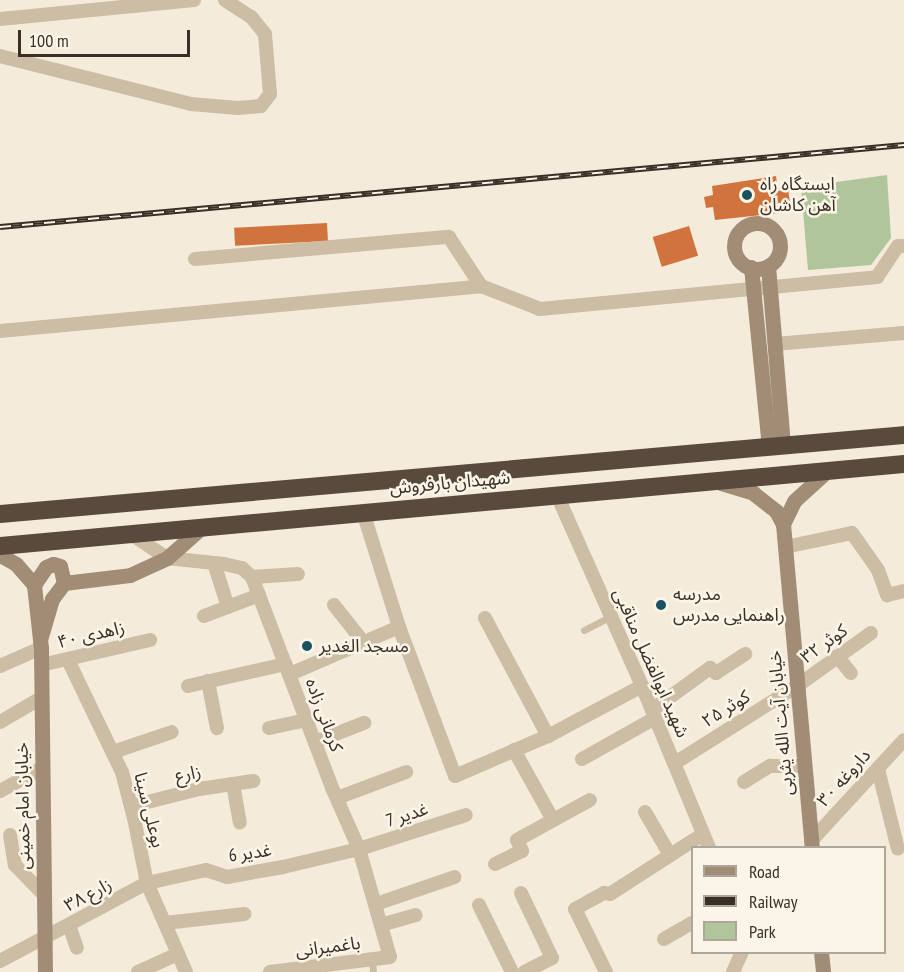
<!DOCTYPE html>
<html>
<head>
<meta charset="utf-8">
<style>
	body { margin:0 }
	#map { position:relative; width:904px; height:972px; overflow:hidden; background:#f4ebdb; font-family:"PT Sans Narrow","Noto Sans Arabic",sans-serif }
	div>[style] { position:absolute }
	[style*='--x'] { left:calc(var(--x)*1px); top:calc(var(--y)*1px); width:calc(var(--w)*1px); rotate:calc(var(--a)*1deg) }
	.green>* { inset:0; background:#b0c599 }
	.building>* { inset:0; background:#d1733c; transform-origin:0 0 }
	.lane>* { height:7px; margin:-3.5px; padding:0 3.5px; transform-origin:3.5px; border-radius:3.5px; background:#cdbda5 }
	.street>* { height:14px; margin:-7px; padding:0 7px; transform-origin:7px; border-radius:7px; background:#cdbda5 }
	.secondary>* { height:15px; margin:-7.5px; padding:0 7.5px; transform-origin:7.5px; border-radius:7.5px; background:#a18c76 }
	.secondary>.ring { margin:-7.5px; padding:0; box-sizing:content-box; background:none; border:15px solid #a18c76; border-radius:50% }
	.highway>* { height:18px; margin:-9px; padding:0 9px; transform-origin:9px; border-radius:9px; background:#5a4a3d }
	.rail>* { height:6px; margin-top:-3px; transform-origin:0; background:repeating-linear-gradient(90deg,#fbf5e8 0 11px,#392f27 0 22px); box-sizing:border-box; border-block:2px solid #392f27 }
	.dots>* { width:16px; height:16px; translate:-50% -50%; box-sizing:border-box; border:3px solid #fbf5e8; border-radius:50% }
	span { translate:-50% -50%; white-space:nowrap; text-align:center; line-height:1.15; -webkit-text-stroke:5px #fbf5e8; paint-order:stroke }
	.poi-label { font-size:18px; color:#392f27 }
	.left { translate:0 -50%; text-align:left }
	.street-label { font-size:18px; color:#392f27 }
	.legend { position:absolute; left:691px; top:846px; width:195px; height:108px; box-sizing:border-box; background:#fbf5e8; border:2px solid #ada69b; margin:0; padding:8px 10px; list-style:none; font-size:18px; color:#392f27 }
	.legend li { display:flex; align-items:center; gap:12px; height:30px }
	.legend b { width:30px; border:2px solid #ada69b }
	.scale { position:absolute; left:18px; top:30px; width:172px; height:27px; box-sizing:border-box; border:3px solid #392f27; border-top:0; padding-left:8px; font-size:18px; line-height:21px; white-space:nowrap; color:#392f27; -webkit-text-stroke:4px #fbf5e8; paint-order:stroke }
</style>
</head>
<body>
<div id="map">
	<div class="green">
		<i style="clip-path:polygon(887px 175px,891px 238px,871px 265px,808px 270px,801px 187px)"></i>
	</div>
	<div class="building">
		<i style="clip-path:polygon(776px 176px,778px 191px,788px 189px,790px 203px,779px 204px,780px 213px,715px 220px,713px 207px,706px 208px,704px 197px,713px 195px,712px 186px)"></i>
		<i style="left:327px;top:223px;width:18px;height:93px;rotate:87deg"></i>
		<i style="left:689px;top:226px;width:31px;height:38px;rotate:73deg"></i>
	</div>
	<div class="lane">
		<i style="--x:584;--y:630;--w:30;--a:-27"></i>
		<i style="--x:372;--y:960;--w:12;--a:85"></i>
	</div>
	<div class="street">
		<i style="--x:0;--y:19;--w:195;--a:-5.6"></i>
		<i style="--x:0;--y:56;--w:197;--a:14.1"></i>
		<i style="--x:191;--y:104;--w:47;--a:4.9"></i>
		<i style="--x:238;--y:108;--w:23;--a:-5"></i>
		<i style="--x:261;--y:106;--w:15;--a:-53"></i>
		<i style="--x:270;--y:94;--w:60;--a:-94.8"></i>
		<i style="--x:265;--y:34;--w:22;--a:-129"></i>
		<i style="--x:251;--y:17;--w:31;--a:-147"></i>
		<i style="--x:195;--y:259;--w:255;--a:-5"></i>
		<i style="--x:449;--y:237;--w:59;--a:56.9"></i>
		<i style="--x:481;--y:286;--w:63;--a:21.3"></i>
		<i style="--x:540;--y:309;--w:339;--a:-5.4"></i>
		<i style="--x:877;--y:277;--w:37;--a:-56"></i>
		<i style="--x:898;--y:246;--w:6;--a:0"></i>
		<i style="--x:0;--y:331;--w:483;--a:-5.3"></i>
		<i style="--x:775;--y:344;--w:129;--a:-4.9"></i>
		<i style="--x:557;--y:495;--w:209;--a:66"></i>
		<i style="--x:642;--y:686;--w:175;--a:67.5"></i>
		<i style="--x:363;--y:512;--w:121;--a:72.6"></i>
		<i style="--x:399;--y:627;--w:159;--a:69.4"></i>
		<i style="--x:455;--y:776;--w:101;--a:-23.3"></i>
		<i style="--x:548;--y:736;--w:106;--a:-28"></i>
		<i style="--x:131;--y:534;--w:43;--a:33.7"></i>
		<i style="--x:167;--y:558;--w:57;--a:6"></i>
		<i style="--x:224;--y:564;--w:18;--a:13"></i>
		<i style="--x:242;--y:568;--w:13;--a:42"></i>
		<i style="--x:252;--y:577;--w:226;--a:69.2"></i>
		<i style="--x:332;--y:788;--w:67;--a:66.1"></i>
		<i style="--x:359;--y:849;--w:112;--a:74"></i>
		<i style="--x:390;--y:957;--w:121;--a:172.9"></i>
		<i style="--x:785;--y:547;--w:68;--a:-11.8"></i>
		<i style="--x:852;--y:533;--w:45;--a:54.9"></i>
		<i style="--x:878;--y:570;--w:27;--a:70"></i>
		<i style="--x:887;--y:595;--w:17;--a:-13"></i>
		<i style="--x:214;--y:563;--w:46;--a:72.3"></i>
		<i style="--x:252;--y:577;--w:46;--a:-3.7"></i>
		<i style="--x:334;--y:605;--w:48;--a:51.7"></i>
		<i style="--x:204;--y:616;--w:59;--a:-20.9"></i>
		<i style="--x:485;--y:618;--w:134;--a:61.9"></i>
		<i style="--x:837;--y:656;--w:22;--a:51"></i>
		<i style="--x:68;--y:660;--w:124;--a:64.3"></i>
		<i style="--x:122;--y:772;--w:48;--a:75.4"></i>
		<i style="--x:134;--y:818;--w:66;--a:78.7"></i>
		<i style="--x:147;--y:883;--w:97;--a:66.3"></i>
		<i style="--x:41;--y:665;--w:112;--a:-12.9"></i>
		<i style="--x:0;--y:666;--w:45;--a:-23.7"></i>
		<i style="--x:290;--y:674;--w:119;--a:-23.3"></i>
		<i style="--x:208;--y:681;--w:48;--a:79.2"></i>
		<i style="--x:188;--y:686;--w:100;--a:-12.7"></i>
		<i style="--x:652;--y:710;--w:72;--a:-35.9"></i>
		<i style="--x:710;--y:668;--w:8;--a:40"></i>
		<i style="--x:716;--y:673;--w:35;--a:-33"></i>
		<i style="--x:0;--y:722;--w:48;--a:-30.3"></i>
		<i style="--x:269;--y:728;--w:39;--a:-12"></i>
		<i style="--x:315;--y:742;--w:53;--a:-21.2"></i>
		<i style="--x:514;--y:750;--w:80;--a:60.9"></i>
		<i style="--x:113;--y:752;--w:62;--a:-18.7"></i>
		<i style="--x:582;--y:759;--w:84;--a:-29.3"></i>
		<i style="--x:675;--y:763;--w:144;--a:-32.3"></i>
		<i style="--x:797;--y:686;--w:91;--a:-35.6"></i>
		<i style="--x:878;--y:769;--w:82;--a:76"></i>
		<i style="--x:744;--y:782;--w:31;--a:-32"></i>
		<i style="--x:770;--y:766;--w:34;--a:0"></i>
		<i style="--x:233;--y:784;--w:39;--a:80"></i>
		<i style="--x:0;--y:791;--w:48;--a:-28.7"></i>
		<i style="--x:337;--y:798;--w:74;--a:-20.6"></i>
		<i style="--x:132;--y:806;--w:69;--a:-14.2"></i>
		<i style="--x:199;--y:789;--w:55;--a:-8.4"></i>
		<i style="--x:645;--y:812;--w:50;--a:59.8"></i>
		<i style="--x:10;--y:835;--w:30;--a:81"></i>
		<i style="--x:15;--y:865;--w:42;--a:46"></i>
		<i style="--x:811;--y:841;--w:137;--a:-47.4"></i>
		<i style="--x:495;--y:864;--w:30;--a:-26"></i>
		<i style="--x:522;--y:851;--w:12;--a:-114"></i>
		<i style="--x:517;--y:840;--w:83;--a:-28.7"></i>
		<i style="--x:521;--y:893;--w:72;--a:64.5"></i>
		<i style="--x:552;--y:958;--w:31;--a:153"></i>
		<i style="--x:376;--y:904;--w:83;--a:-18.9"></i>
		<i style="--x:479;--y:905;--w:75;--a:63.8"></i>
		<i style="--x:165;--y:923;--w:80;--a:-6.5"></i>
		<i style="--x:69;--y:925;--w:24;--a:71"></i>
		<i style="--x:381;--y:925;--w:36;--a:-16"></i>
		<i style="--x:664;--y:939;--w:32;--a:-30"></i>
		<i style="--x:0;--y:961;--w:166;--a:-28"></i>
		<i style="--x:147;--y:883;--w:60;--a:-12.4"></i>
		<i style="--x:206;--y:870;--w:22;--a:18"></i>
		<i style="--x:227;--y:877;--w:57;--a:-10.1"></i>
		<i style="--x:283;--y:867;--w:78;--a:-13.3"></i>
		<i style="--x:359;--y:849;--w:112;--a:-17.6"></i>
		<i style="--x:138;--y:972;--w:44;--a:-24.2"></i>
		<i style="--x:606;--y:972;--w:70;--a:-116.2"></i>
		<i style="--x:575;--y:909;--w:33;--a:-29"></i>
		<i style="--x:604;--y:893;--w:6;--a:9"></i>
		<i style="--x:610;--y:894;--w:111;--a:-32.8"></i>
		<i style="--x:733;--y:972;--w:22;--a:-66"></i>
	</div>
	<div class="secondary">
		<i class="ring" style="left:734px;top:223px;width:31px;height:31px"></i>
		<i style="--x:768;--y:266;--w:180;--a:85.2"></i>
		<i style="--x:751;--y:267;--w:181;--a:84.3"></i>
		<i style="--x:721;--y:483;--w:34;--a:17"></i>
		<i style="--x:753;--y:493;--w:29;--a:38"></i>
		<i style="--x:776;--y:511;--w:15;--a:62"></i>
		<i style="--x:783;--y:524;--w:325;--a:84.9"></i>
		<i style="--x:783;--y:524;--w:25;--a:-64"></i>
		<i style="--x:794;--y:501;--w:45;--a:-42.3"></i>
		<i style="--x:0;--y:555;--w:18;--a:29"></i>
		<i style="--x:16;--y:564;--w:28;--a:49"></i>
		<i style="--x:64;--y:583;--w:66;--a:-6.9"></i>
		<i style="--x:130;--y:575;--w:41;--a:-24.7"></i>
		<i style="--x:167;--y:558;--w:45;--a:-41.4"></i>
		<i style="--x:40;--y:640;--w:43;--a:-73.7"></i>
		<i style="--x:52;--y:599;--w:20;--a:-53"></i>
		<i style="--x:64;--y:583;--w:17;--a:-103"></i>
		<i style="--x:60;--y:566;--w:7;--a:-164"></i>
		<i style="--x:53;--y:564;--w:8;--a:157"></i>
		<i style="--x:46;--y:567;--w:22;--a:124"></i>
		<i style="--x:34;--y:585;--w:63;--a:83.7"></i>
		<i style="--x:41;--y:648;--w:324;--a:89.3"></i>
		<i style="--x:821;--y:952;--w:20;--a:84"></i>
	</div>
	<div class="highway">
		<i style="--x:0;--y:514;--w:907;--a:-4.99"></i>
		<i style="--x:0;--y:546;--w:908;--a:-5.18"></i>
	</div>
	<div class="rail">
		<i style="--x:0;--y:227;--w:908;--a:-5.18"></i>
	</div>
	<div class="dots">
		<i style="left:747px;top:195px;background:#19515e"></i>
		<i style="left:661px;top:605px;background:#19515e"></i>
		<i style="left:307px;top:646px;background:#19515e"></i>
	</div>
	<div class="poi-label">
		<span class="left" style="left:760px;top:195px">ایستگاه راه<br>آهن کاشان</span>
		<span class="left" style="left:673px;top:605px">مدرسه<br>راهنمایی مدرس</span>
		<span class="left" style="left:319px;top:646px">مسجد الغدیر</span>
	</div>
	<div class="street-label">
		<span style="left:450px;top:483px;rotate:-5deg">شهیدان بارفروش</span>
		<span style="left:91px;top:635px;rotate:-13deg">زاهدی ۴۰</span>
		<span style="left:824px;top:644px;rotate:-36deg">کوثر ۳۲</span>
		<span style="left:651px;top:663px;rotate:66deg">شهید ابوالفضل مناقبی</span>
		<span style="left:726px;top:709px;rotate:-32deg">کوثر ۲۵</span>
		<span style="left:324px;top:715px;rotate:70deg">کرمانی زاده</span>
		<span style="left:781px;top:723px;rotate:-95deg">خیابان آیت الله یثربی</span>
		<span style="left:188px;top:774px;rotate:-11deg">زارع</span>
		<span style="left:844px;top:778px;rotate:-48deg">داروغه ۳۰</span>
		<span style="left:23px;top:806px;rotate:-91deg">خیابان امام خمینی</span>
		<span style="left:149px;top:810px;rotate:76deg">بوعلی سینا</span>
		<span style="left:407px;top:815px;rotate:-18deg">غدیر 7</span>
		<span style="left:250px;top:853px;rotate:-8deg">غدیر 6</span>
		<span style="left:88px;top:895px;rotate:-28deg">زارع ۳۸</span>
		<span style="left:328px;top:947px;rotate:-7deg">باغمیرانی</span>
	</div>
	<ul class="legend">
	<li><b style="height:8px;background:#a18c76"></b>Road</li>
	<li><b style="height:8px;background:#392f27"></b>Railway</li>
	<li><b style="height:16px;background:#b0c599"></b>Park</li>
	</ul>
	<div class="scale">100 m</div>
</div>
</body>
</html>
